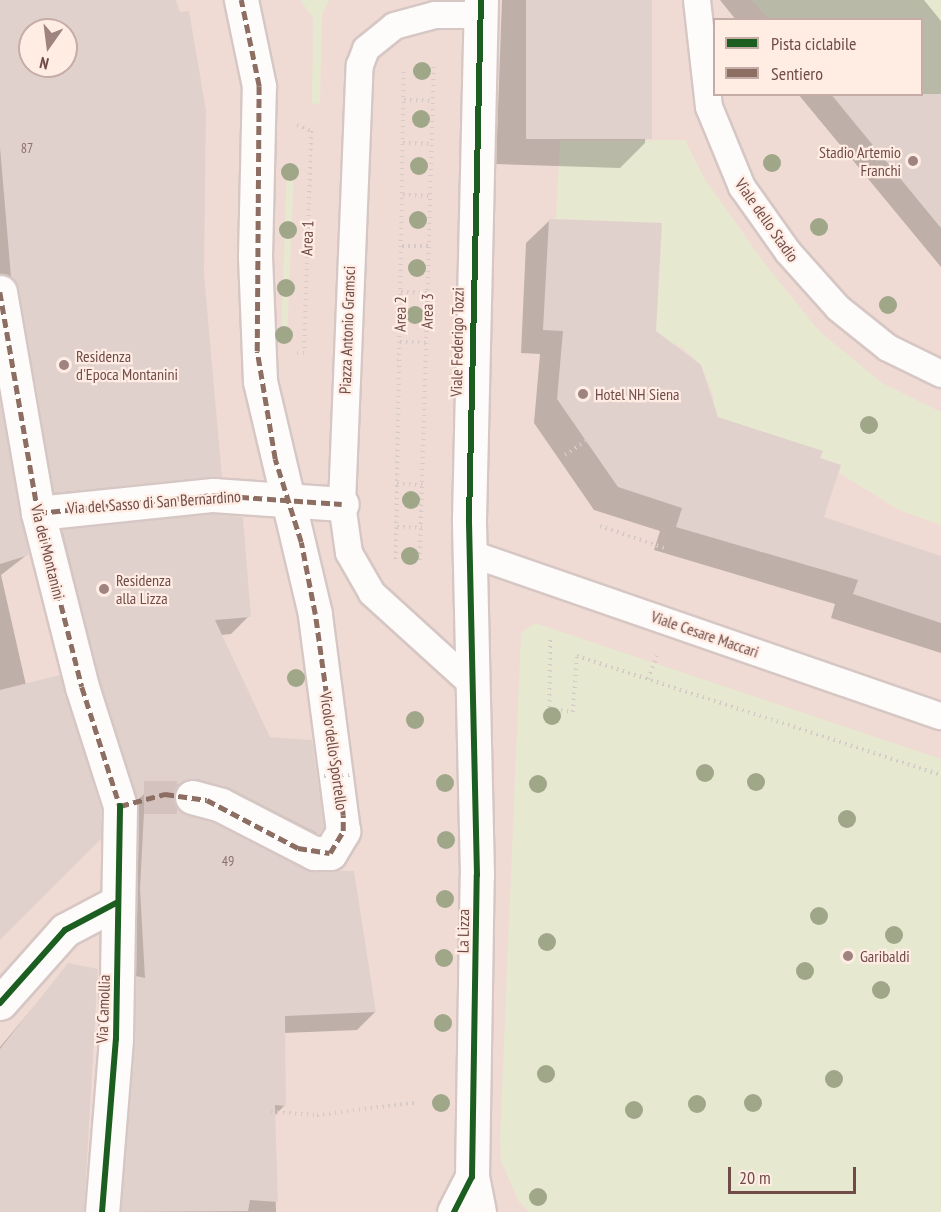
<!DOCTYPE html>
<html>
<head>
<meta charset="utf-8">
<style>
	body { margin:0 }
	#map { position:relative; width:941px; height:1212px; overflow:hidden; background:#f5eae5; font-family:"PT Sans Narrow",sans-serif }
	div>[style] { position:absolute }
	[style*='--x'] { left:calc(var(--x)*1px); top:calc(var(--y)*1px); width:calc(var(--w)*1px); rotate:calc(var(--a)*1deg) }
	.residential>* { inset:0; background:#efdbd4 }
	.green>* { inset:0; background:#e7e8d0 }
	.shadow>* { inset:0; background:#0003 }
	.building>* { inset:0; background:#e1d1cd; transform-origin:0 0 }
	.street-tunnel>* { height:33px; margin-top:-16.5px; transform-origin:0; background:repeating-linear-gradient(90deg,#d4c2be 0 33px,transparent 0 49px) }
	.path>* { height:4px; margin-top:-2px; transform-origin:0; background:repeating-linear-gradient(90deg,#d5cac8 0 1.5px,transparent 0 6px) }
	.roads { filter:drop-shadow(2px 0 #d6c7c4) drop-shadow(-2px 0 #d6c7c4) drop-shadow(0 2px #d6c7c4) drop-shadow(0 -2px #d6c7c4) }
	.lane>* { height:26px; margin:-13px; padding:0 13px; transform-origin:13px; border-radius:13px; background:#fefcfb }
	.street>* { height:33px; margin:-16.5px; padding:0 16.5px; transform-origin:16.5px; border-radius:16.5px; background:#fefcfb }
	.secondary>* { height:33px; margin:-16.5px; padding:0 16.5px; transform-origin:16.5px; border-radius:16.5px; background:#fefcfb }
	.path-bridge>* { height:4px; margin-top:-2px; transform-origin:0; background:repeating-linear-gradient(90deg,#d5cac8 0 1.5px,transparent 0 6px) }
	.quiet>* { height:4.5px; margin-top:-2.25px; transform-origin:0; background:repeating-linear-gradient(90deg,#8d6e63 0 9px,transparent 0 13.5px) }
	.cycleway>* { height:6px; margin:-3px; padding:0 3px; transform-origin:3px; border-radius:3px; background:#1b5e20 }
	.trees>* { width:18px; height:18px; margin:-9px; border-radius:50%; background:#a0a789 }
	.dots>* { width:16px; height:16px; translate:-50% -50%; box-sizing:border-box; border:3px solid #ffede4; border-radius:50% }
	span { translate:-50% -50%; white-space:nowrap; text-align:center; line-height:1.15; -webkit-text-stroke:4.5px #ffede4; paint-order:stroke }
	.number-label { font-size:14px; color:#8e6f6c }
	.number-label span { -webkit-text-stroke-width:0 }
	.poi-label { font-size:16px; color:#704b48 }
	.right { translate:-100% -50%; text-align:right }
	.left { translate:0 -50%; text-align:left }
	.street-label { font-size:16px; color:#704b48 }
	.legend { position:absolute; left:713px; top:18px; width:210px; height:78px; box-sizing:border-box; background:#ffede4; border:2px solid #c6aca6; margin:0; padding:8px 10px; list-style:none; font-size:18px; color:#704b48 }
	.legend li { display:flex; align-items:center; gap:12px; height:30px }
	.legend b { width:30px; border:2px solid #c6aca6 }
	.north { position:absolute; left:18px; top:18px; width:60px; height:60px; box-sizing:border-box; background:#ffede4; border:2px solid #c6aca6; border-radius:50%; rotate:194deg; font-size:16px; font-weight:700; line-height:24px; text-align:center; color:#704b48 }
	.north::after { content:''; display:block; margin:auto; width:21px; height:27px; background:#9f837f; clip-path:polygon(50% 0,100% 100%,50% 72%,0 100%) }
	.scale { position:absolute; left:728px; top:1167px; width:128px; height:27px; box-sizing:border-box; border:3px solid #704b48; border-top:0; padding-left:8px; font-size:18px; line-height:21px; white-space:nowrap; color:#704b48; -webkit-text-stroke:4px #ffede4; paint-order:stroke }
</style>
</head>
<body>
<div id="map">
	<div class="residential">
		<i style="clip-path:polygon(evenodd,0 0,752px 0,769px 19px,714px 20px,714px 94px,831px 95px,941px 228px,941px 1212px,0 1212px,0 0,30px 30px,66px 30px,66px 66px,30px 66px,30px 30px)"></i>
	</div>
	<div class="green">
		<i style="clip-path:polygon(300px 0,329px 0,322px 15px,320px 104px,312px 103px,313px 18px)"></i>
		<i style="clip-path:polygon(752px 0,941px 0,941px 228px,831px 95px,922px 94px,922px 20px,769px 19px)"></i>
		<i style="clip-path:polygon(685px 140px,704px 178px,765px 264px,819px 331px,882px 383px,941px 412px,941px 525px,899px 510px,839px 473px,841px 465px,820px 458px,822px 452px,712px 418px,714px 397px,701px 365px,682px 347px,653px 335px,661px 223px,556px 219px,560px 141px)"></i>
		<i style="clip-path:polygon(287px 165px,294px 165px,287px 341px,281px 341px)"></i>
		<i style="clip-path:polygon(535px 623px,941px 759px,941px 1212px,529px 1212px,519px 1202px,501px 1161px,500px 1139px,521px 633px)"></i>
	</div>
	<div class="shadow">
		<i style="clip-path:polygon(evenodd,0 0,174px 0,220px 476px,202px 494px,36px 509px,0 305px,0 0,30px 30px,66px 30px,66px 66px,30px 66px,30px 30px)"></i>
		<i style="clip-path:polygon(502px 0,650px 0,645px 143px,620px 168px,496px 164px)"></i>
		<i style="clip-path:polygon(720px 0,924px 0,941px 21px,941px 267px,798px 94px,922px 94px,922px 20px,736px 20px)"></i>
		<i style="clip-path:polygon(550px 220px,655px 332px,717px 418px,818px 459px,823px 518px,941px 557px,941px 653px,831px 618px,835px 604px,654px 550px,660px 531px,594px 510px,534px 423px,540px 354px,521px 353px,526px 243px)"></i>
		<i style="clip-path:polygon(0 404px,28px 554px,1px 575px,26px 685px,0 939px)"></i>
		<i style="clip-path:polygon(213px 515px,249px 616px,231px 634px,221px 635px,269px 738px,322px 827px,299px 851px,178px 796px,172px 802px,375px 1012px,357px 1030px,284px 1033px,285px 1105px,274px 1116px,276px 1212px,102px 1212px,128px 808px,44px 549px,62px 531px)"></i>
		<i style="clip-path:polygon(69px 965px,84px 1212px,0 1212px,0 1047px)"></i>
	</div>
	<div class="building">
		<i style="clip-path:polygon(evenodd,0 0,176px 0,180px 12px,189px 11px,206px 110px,204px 274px,222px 477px,54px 493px,18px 289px,11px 277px,0 147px,0 0,30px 30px,66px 30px,66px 66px,30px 66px,30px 30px)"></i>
		<i style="left:526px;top:0;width:126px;height:139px"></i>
		<i style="clip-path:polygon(831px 94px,941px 94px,941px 228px)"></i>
		<i style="clip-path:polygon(549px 219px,662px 223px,656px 331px,701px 365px,718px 417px,823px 451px,820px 458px,841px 465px,824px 517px,941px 556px,941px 623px,853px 594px,858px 580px,676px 527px,682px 508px,618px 487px,557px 399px,563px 331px,543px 330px)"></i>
		<i style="clip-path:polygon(0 403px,29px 555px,0 564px)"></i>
		<i style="clip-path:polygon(213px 514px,243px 517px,251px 617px,215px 620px,270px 737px,312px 740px,324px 827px,319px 834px,229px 788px,197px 779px,178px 784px,174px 802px,186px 815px,214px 823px,306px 870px,354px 871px,376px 1012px,285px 1016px,286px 1106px,275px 1105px,278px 1202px,250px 1200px,248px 1211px,121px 1212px,136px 976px,145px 978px,140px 889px,145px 793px,138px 800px,100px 682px,62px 529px)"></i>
		<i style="clip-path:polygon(60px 675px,101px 809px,101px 839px,0 940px,0 690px)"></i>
		<i style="clip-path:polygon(68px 963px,98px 969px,84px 1212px,0 1212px,0 1049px)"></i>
	</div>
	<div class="street-tunnel">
		<i style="--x:144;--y:797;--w:48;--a:0"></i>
	</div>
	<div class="path">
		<i style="--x:404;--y:100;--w:28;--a:2"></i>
		<i style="--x:297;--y:125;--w:15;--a:23"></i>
		<i style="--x:311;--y:131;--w:222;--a:91.8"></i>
		<i style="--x:304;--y:353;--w:7;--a:180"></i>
		<i style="--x:403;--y:143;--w:28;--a:2"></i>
		<i style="--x:403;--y:195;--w:27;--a:2"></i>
		<i style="--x:402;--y:246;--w:27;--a:0"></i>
		<i style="--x:401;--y:292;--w:26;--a:2"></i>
		<i style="--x:400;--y:342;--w:26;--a:2"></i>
		<i style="--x:565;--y:455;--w:25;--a:-34"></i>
		<i style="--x:397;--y:484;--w:26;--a:2"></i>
		<i style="--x:600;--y:526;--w:71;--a:18.9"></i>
		<i style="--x:397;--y:527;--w:25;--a:2"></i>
		<i style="--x:396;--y:559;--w:489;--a:-89.1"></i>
		<i style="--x:420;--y:560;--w:498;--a:-88.4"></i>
		<i style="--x:550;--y:640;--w:69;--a:90.8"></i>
		<i style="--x:549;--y:709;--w:24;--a:7"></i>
		<i style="--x:573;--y:712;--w:56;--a:-85.9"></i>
		<i style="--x:577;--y:656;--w:383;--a:18.1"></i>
		<i style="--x:648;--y:679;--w:25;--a:-69"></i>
		<i style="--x:271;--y:1112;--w:46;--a:3.7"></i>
		<i style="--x:317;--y:1115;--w:98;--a:-7.1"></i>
	</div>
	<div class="roads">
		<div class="lane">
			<i style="--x:697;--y:0;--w:108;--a:83.6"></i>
			<i style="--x:709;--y:107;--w:87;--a:67.6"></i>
			<i style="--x:742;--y:187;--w:80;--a:54.7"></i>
			<i style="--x:788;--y:252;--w:75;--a:48.2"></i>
			<i style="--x:838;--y:308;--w:64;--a:38.7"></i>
			<i style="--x:888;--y:348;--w:59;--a:26.1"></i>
			<i style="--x:469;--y:553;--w:499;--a:19.1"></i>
			<i style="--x:473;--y:685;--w:137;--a:-137.7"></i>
			<i style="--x:372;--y:593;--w:46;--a:-119.9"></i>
			<i style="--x:349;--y:553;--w:49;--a:-98.1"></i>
			<i style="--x:342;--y:504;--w:439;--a:-87.7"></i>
			<i style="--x:360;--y:65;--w:17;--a:-69"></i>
			<i style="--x:366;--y:49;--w:36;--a:-39"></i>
			<i style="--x:394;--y:26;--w:42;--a:-15"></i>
			<i style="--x:435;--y:15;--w:46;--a:0"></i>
		</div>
		<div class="street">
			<i style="--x:0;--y:292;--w:224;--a:80.2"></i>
			<i style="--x:38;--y:513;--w:179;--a:75.8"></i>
			<i style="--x:82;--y:687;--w:125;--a:72.3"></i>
			<i style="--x:120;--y:806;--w:233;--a:91"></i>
			<i style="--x:116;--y:1039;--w:174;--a:94.6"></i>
			<i style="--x:38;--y:513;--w:176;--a:-5.9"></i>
			<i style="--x:213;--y:495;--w:129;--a:4"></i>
			<i style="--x:192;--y:797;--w:30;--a:15"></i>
			<i style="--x:221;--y:805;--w:105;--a:27.3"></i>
			<i style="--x:314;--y:853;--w:16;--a:0"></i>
			<i style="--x:330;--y:853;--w:26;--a:-59"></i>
			<i style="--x:343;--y:831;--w:219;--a:-97.4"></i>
			<i style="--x:315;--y:614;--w:239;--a:-103.3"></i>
			<i style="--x:260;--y:381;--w:124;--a:-92.3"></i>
			<i style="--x:255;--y:257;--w:171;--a:-88.7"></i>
			<i style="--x:259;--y:86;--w:88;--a:-101.8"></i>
			<i style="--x:0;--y:1003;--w:98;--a:-48.3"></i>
			<i style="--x:65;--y:930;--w:58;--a:-27.9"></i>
			<i style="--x:454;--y:1212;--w:39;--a:-63"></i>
		</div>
		<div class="secondary">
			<i style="--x:479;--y:1212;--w:36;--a:-101"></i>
			<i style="--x:472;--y:1177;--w:302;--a:-89.1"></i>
			<i style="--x:477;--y:875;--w:356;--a:-91.3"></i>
			<i style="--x:469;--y:519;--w:519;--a:-88.68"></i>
		</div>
	</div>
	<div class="path-bridge">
		<i style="--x:324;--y:776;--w:26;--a:-2"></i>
	</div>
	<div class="quiet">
		<i style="--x:0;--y:292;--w:224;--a:80.2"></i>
		<i style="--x:38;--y:513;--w:179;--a:75.8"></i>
		<i style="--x:82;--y:687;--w:125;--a:72.3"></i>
		<i style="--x:120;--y:806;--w:47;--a:-14.9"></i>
		<i style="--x:165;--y:794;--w:42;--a:8.1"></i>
		<i style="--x:207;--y:800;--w:103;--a:27.8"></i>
		<i style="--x:298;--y:848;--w:32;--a:9"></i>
		<i style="--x:330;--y:853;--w:26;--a:-59"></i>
		<i style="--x:343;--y:831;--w:16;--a:-90"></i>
		<i style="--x:343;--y:815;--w:203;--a:-97.9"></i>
		<i style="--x:315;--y:614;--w:73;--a:-101"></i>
		<i style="--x:301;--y:542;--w:87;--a:-107.4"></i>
		<i style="--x:275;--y:459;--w:109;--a:-99.5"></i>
		<i style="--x:257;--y:351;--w:265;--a:-89.6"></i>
		<i style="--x:259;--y:86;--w:88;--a:-101.8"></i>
		<i style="--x:38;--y:513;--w:176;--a:-5.9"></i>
		<i style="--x:213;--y:495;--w:129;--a:4"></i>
	</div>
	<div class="cycleway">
		<i style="--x:0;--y:1003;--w:98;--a:-48.3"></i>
		<i style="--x:65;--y:930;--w:58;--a:-27.9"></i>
		<i style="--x:102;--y:1212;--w:174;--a:-85.4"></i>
		<i style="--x:116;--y:1039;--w:233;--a:-89"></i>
		<i style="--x:454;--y:1212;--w:39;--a:-63"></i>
		<i style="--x:472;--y:1177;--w:302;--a:-89.1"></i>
		<i style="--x:477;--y:875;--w:356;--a:-91.3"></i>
		<i style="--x:469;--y:519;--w:519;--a:-88.68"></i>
	</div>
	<div class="trees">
		<i style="left:422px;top:71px"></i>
		<i style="left:421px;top:119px"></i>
		<i style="left:772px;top:163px"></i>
		<i style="left:419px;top:166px"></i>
		<i style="left:290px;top:172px"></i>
		<i style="left:418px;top:220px"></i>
		<i style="left:819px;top:227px"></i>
		<i style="left:288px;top:230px"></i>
		<i style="left:417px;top:268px"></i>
		<i style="left:286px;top:288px"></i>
		<i style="left:888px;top:305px"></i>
		<i style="left:415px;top:315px"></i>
		<i style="left:284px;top:335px"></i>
		<i style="left:869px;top:425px"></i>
		<i style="left:411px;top:500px"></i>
		<i style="left:410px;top:556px"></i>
		<i style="left:296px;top:678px"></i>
		<i style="left:552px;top:716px"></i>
		<i style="left:415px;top:720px"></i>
		<i style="left:705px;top:773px"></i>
		<i style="left:756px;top:782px"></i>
		<i style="left:445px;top:783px"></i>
		<i style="left:538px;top:784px"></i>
		<i style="left:847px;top:819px"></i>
		<i style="left:446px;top:840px"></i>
		<i style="left:445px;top:899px"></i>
		<i style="left:819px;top:916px"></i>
		<i style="left:894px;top:935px"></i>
		<i style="left:547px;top:942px"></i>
		<i style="left:444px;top:958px"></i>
		<i style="left:805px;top:971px"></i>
		<i style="left:881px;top:990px"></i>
		<i style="left:443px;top:1023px"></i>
		<i style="left:546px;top:1074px"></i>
		<i style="left:834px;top:1079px"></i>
		<i style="left:441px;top:1103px"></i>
		<i style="left:753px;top:1103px"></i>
		<i style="left:697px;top:1104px"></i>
		<i style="left:634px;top:1110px"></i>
		<i style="left:538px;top:1197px"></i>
	</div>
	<div class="dots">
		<i style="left:913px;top:161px;background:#9f837f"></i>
		<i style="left:64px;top:365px;background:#9f837f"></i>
		<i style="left:583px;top:394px;background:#9f837f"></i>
		<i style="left:104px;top:589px;background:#9f837f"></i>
		<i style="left:848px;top:956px;background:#9f837f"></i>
	</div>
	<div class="number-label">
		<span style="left:27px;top:148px">87</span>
		<span style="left:228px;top:861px">49</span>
	</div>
	<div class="poi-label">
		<span class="right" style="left:901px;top:161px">Stadio Artemio<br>Franchi</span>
		<span class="left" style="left:76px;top:365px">Residenza<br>d'Epoca Montanini</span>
		<span class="left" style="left:595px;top:394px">Hotel NH Siena</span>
		<span class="left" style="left:116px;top:589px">Residenza<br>alla Lizza</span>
		<span class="left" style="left:860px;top:956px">Garibaldi</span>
	</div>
	<div class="street-label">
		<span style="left:767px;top:220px;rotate:55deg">Viale dello Stadio</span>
		<span style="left:307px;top:238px;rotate:-88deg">Area 1</span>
		<span style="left:427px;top:311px;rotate:-89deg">Area 3</span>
		<span style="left:400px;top:314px;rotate:-89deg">Area 2</span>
		<span style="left:347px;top:330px;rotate:-88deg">Piazza Antonio Gramsci</span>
		<span style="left:457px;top:342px;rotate:-89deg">Viale Federigo Tozzi</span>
		<span style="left:154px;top:502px;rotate:-4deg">Via del Sasso di San Bernardino</span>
		<span style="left:48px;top:552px;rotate:76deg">Via dei Montanini</span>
		<span style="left:705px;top:634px;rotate:19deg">Viale Cesare Maccari</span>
		<span style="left:334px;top:751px;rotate:82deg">Vicolo dello Sportello</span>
		<span style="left:463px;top:931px;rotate:-89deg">La Lizza</span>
		<span style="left:103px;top:1009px;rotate:-88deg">Via Camollia</span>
	</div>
	<ul class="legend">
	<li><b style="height:8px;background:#1b5e20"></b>Pista ciclabile</li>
	<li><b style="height:8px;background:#8d6e63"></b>Sentiero</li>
	</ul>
	<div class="north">N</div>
	<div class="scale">20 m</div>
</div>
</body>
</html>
